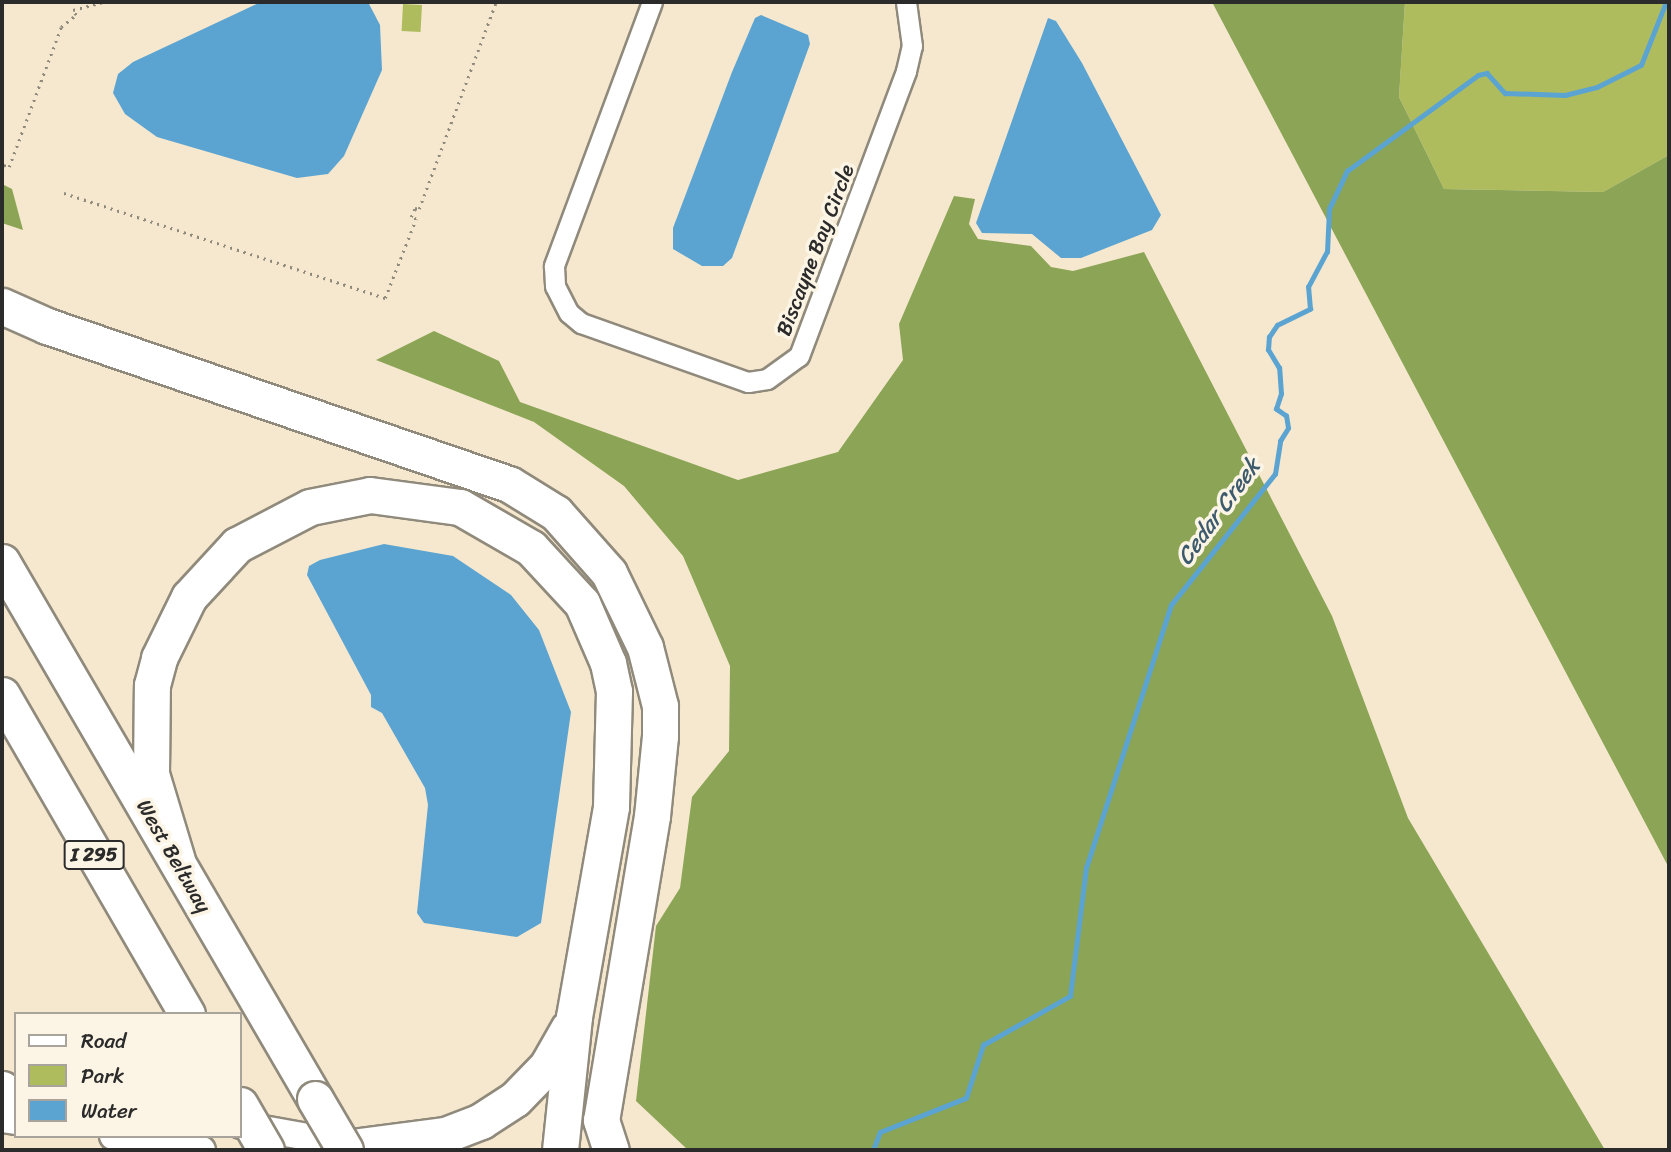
<!DOCTYPE html>
<html>
<head>
<meta charset="utf-8">
<style>
	body { margin:0 }
	#map { position:relative; width:1671px; height:1152px; overflow:hidden; background:#f6e8ce; font-family:Sriracha,sans-serif }
	div>[style] { position:absolute }
	[style*='--x'] { left:calc(var(--x)*1px); top:calc(var(--y)*1px); width:calc(var(--w)*1px); rotate:calc(var(--a)*1deg) }
	.green>* { inset:0; background:#afbc5e; transform-origin:0 0 }
	.forest>* { inset:0; background:#8ba455 }
	.water>* { inset:0; background:#5ba4d2 }
	.stream>* { height:4.5px; margin:-2.25px; padding:0 2.25px; transform-origin:2.25px; border-radius:2.25px; background:#5ba4d2 }
	.path>* { height:2.5px; margin-top:-1.25px; transform-origin:0; background:repeating-linear-gradient(90deg,#908a7c 0 2px,transparent 0 7px) }
	.roads { filter:drop-shadow(2px 0 #908a7c) drop-shadow(-2px 0 #908a7c) drop-shadow(0 2px #908a7c) drop-shadow(0 -2px #908a7c) }
	.minor>* { height:19px; margin:-9.5px; padding:0 9.5px; transform-origin:9.5px; border-radius:9.5px; background:#fff }
	.secondary>* { height:26px; margin:-13px; padding:0 13px; transform-origin:13px; border-radius:13px; background:#fff }
	.motorway>* { height:35px; margin:-17.5px; padding:0 17.5px; transform-origin:17.5px; border-radius:17.5px; background:#fff }
	.bridges { filter:drop-shadow(2px 0 #908a7c) drop-shadow(-2px 0 #908a7c) drop-shadow(0 2px #908a7c) drop-shadow(0 -2px #908a7c) }
	.motorway-bridge>* { height:35px; margin:-17.5px; padding:0 17.5px; transform-origin:17.5px; border-radius:17.5px; background:#fff }
	span { translate:-50% -50%; white-space:nowrap; text-align:center; line-height:1.15; -webkit-text-stroke:7px #fcf5e5; paint-order:stroke }
	.shield-label span { padding:2px 5px; background:#fcf5e5; border:2px solid; border-radius:5px; -webkit-text-stroke-width:0 }
	.shield-label { font-size:19px; color:#2b2b2b; font-weight:700 }
	.street-label { font-size:21px; color:#2b2b2b }
	.water-label { font-size:23px; color:#3e5b6e; font-style:italic }
	.frame { position:absolute; inset:0; border:4px solid #2b2b2b; pointer-events:none }
	.legend { position:absolute; left:14px; top:1012px; width:228px; height:126px; box-sizing:border-box; background:#fcf5e5; border:2px solid #a8a49b; margin:0; padding:9px 12px; list-style:none; font-size:21px; color:#2b2b2b }
	.legend li { display:flex; align-items:center; gap:14px; height:35px }
	.legend b { width:35px; border:2px solid #a8a49b }
</style>
</head>
<body>
<div id="map">
	<div class="green">
		<i style="clip-path:polygon(1405px 2px,1669px 2px,1669px 155px,1603px 192px,1444px 189px,1399px 97px)"></i>
		<i style="left:403px;top:4px;width:19px;height:27px;rotate:3deg"></i>
	</div>
	<div class="forest">
		<i style="clip-path:polygon(1212px 2px,1405px 2px,1399px 97px,1444px 189px,1603px 192px,1669px 155px,1669px 868px)"></i>
		<i style="clip-path:polygon(2px 184px,12px 189px,23px 230px,2px 223px)"></i>
		<i style="clip-path:polygon(954px 196px,975px 199px,969px 224px,978px 239px,1031px 246px,1051px 267px,1073px 271px,1144px 252px,1332px 616px,1408px 818px,1605px 1150px,688px 1150px,636px 1101px,656px 926px,680px 888px,692px 797px,729px 751px,730px 666px,683px 556px,624px 486px,534px 422px,376px 360px,434px 331px,499px 361px,520px 402px,738px 480px,838px 452px,903px 360px,899px 324px)"></i>
	</div>
	<div class="water">
		<i style="clip-path:polygon(261px 2px,368px 2px,380px 25px,382px 70px,344px 156px,328px 174px,297px 178px,157px 137px,125px 114px,113px 93px,118px 74px,133px 62px)"></i>
		<i style="clip-path:polygon(761px 15px,808px 35px,810px 44px,732px 258px,723px 266px,702px 266px,673px 249px,673px 228px,732px 72px,755px 18px)"></i>
		<i style="clip-path:polygon(1048px 18px,1056px 21px,1082px 63px,1161px 215px,1152px 230px,1081px 258px,1061px 258px,1032px 234px,982px 233px,976px 223px)"></i>
		<i style="clip-path:polygon(384px 544px,453px 556px,511px 595px,539px 630px,571px 712px,541px 923px,517px 937px,424px 923px,417px 913px,428px 805px,425px 788px,382px 713px,371px 707px,371px 695px,307px 575px,309px 566px,320px 560px)"></i>
	</div>
	<div class="stream">
		<i style="--x:873;--y:1150;--w:19;--a:-69"></i>
		<i style="--x:880;--y:1132;--w:92;--a:-21.6"></i>
		<i style="--x:966;--y:1098;--w:56;--a:-72.2"></i>
		<i style="--x:983;--y:1045;--w:100;--a:-29.4"></i>
		<i style="--x:1070;--y:996;--w:129;--a:-82.9"></i>
		<i style="--x:1086;--y:868;--w:276;--a:-72.1"></i>
		<i style="--x:1171;--y:605;--w:167;--a:-51.6"></i>
		<i style="--x:1275;--y:474;--w:33;--a:-81"></i>
		<i style="--x:1280;--y:441;--w:15;--a:-58"></i>
		<i style="--x:1288;--y:428;--w:12;--a:-99"></i>
		<i style="--x:1286;--y:416;--w:12;--a:-145"></i>
		<i style="--x:1276;--y:409;--w:16;--a:-72"></i>
		<i style="--x:1281;--y:394;--w:26;--a:-94"></i>
		<i style="--x:1279;--y:368;--w:21;--a:-121"></i>
		<i style="--x:1268;--y:350;--w:13;--a:-86"></i>
		<i style="--x:1269;--y:337;--w:14;--a:-56"></i>
		<i style="--x:1277;--y:325;--w:37;--a:-26"></i>
		<i style="--x:1310;--y:309;--w:22;--a:-95"></i>
		<i style="--x:1308;--y:287;--w:40;--a:-62"></i>
		<i style="--x:1327;--y:252;--w:43;--a:-87.3"></i>
		<i style="--x:1329;--y:209;--w:42;--a:-64.7"></i>
		<i style="--x:1347;--y:171;--w:162;--a:-36.2"></i>
		<i style="--x:1478;--y:75;--w:9;--a:-13"></i>
		<i style="--x:1487;--y:73;--w:27;--a:48"></i>
		<i style="--x:1505;--y:93;--w:60;--a:1.9"></i>
		<i style="--x:1565;--y:95;--w:33;--a:-14"></i>
		<i style="--x:1597;--y:87;--w:49;--a:-26.6"></i>
		<i style="--x:1641;--y:65;--w:68;--a:-68.4"></i>
	</div>
	<div class="path">
		<i style="--x:2;--y:171;--w:6;--a:-72"></i>
		<i style="--x:4;--y:165;--w:5;--a:22"></i>
		<i style="--x:9;--y:167;--w:149;--a:-69.6"></i>
		<i style="--x:61;--y:27;--w:19;--a:-39"></i>
		<i style="--x:76;--y:15;--w:6;--a:-121"></i>
		<i style="--x:73;--y:10;--w:31;--a:-15"></i>
		<i style="--x:2;--y:176;--w:6;--a:31"></i>
		<i style="--x:64;--y:193;--w:338;--a:18.1"></i>
		<i style="--x:385;--y:298;--w:85;--a:-68.6"></i>
		<i style="--x:416;--y:219;--w:5;--a:-158"></i>
		<i style="--x:411;--y:217;--w:10;--a:-66"></i>
		<i style="--x:415;--y:208;--w:4;--a:14"></i>
		<i style="--x:419;--y:209;--w:221;--a:-69.6"></i>
	</div>
	<div class="roads">
		<div class="minor">
			<i style="--x:652;--y:2;--w:282;--a:110.4"></i>
			<i style="--x:554;--y:266;--w:20;--a:87"></i>
			<i style="--x:555;--y:286;--w:30;--a:63"></i>
			<i style="--x:569;--y:313;--w:16;--a:40"></i>
			<i style="--x:581;--y:323;--w:177;--a:19.5"></i>
			<i style="--x:748;--y:382;--w:19;--a:-9"></i>
			<i style="--x:767;--y:379;--w:39;--a:-36"></i>
			<i style="--x:799;--y:356;--w:304;--a:-69.4"></i>
			<i style="--x:906;--y:71;--w:26;--a:-77"></i>
			<i style="--x:912;--y:46;--w:44;--a:-97.8"></i>
		</div>
		<div class="secondary">
			<i style="--x:2;--y:1119;--w:14;--a:8"></i>
			<i style="--x:241;--y:1125;--w:113;--a:10.2"></i>
			<i style="--x:113;--y:1136;--w:90;--a:8.9"></i>
		</div>
		<div class="motorway">
			<i style="--x:2;--y:306;--w:49;--a:24"></i>
			<i style="--x:47;--y:326;--w:488;--a:18.9"></i>
			<i style="--x:509;--y:484;--w:55;--a:31.7"></i>
			<i style="--x:556;--y:513;--w:80;--a:48.5"></i>
			<i style="--x:609;--y:573;--w:82;--a:64.1"></i>
			<i style="--x:645;--y:647;--w:61;--a:75.7"></i>
			<i style="--x:660;--y:706;--w:30;--a:90"></i>
			<i style="--x:660;--y:736;--w:80;--a:95.7"></i>
			<i style="--x:652;--y:816;--w:308;--a:99.5"></i>
			<i style="--x:601;--y:1120;--w:32;--a:72"></i>
			<i style="--x:2;--y:562;--w:622;--a:59.76"></i>
			<i style="--x:2;--y:695;--w:369;--a:59.9"></i>
			<i style="--x:177;--y:860;--w:90;--a:-106.8"></i>
			<i style="--x:151;--y:774;--w:89;--a:-89.4"></i>
			<i style="--x:152;--y:685;--w:28;--a:-75"></i>
			<i style="--x:159;--y:658;--w:68;--a:-63.8"></i>
			<i style="--x:189;--y:597;--w:71;--a:-47.3"></i>
			<i style="--x:237;--y:545;--w:82;--a:-27.5"></i>
			<i style="--x:310;--y:507;--w:61;--a:-11.3"></i>
			<i style="--x:370;--y:495;--w:91;--a:7.6"></i>
			<i style="--x:460;--y:507;--w:82;--a:30"></i>
			<i style="--x:531;--y:548;--w:75;--a:47.2"></i>
			<i style="--x:582;--y:603;--w:65;--a:66.6"></i>
			<i style="--x:608;--y:663;--w:29;--a:78"></i>
			<i style="--x:614;--y:691;--w:116;--a:91.5"></i>
			<i style="--x:611;--y:807;--w:213;--a:100"></i>
			<i style="--x:574;--y:1017;--w:134;--a:96"></i>
			<i style="--x:2;--y:1089;--w:22;--a:51"></i>
			<i style="--x:359;--y:1146;--w:87;--a:-7.3"></i>
			<i style="--x:445;--y:1135;--w:39;--a:-21"></i>
			<i style="--x:481;--y:1121;--w:40;--a:-32.9"></i>
			<i style="--x:515;--y:1099;--w:46;--a:-45.9"></i>
			<i style="--x:547;--y:1066;--w:43;--a:-60.4"></i>
		</div>
	</div>
	<div class="bridges">
		<div class="motorway-bridge">
			<i style="--x:315;--y:1099;--w:59;--a:59.5"></i>
			<i style="--x:240;--y:1105;--w:52;--a:60"></i>
		</div>
	</div>
	<div class="shield-label">
		<span style="left:94px;top:855px">I 295</span>
	</div>
	<div class="street-label">
		<span style="left:815px;top:250px;rotate:-69deg">Biscayne Bay Circle</span>
		<span style="left:174px;top:856px;rotate:60deg">West Beltway</span>
	</div>
	<div class="water-label">
		<span style="left:1219px;top:512px;rotate:-54deg">Cedar Creek</span>
	</div>
	<div class="frame"></div>
	<ul class="legend">
	<li><b style="height:9px;background:#fff"></b>Road</li>
	<li><b style="height:19px;background:#afbc5e"></b>Park</li>
	<li><b style="height:19px;background:#5ba4d2"></b>Water</li>
	</ul>
</div>
</body>
</html>
